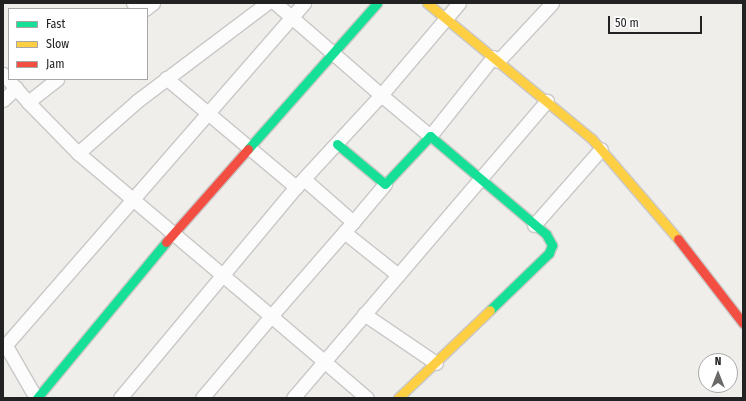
<!DOCTYPE html>
<html>
<head>
<meta charset="utf-8">
<style>
	body { margin:0 }
	#map { position:relative; width:746px; height:401px; overflow:hidden; background:#f0eeeb; font-family:"Fira Sans Condensed",sans-serif }
	div>[style] { position:absolute }
	[style*='--x'] { left:calc(var(--x)*1px); top:calc(var(--y)*1px); width:calc(var(--w)*1px); rotate:calc(var(--a)*1deg) }
	.roads { filter:drop-shadow(1px 0 #c9c8c7) drop-shadow(-1px 0 #c9c8c7) drop-shadow(0 1px #c9c8c7) drop-shadow(0 -1px #c9c8c7) }
	.street>* { height:13px; margin:-6.5px; padding:0 6.5px; transform-origin:6.5px; border-radius:6.5px; background:#fdfcfc }
	.fast>* { height:9px; margin:-4.5px; padding:0 4.5px; transform-origin:4.5px; border-radius:4.5px; background:#16e098 }
	.slow>* { height:9px; margin:-4.5px; padding:0 4.5px; transform-origin:4.5px; border-radius:4.5px; background:#ffcf43 }
	.jam>* { height:9px; margin:-4.5px; padding:0 4.5px; transform-origin:4.5px; border-radius:4.5px; background:#f24e42 }
	span { translate:-50% -50%; white-space:nowrap; text-align:center; line-height:1.15; -webkit-text-stroke:3px #fff; paint-order:stroke }
	.frame { position:absolute; inset:0; border:4px solid #222; pointer-events:none }
	.legend { position:absolute; left:8px; top:8px; width:140px; height:72px; box-sizing:border-box; background:#fff; border:1px solid #a7a7a7; margin:0; padding:5px 7px; list-style:none; font-size:12px; color:#222 }
	.legend li { display:flex; align-items:center; gap:8px; height:20px }
	.legend b { width:20px; border:1px solid #a7a7a7 }
	.north { position:absolute; left:698px; top:353px; width:40px; height:40px; box-sizing:border-box; background:#fff; border:1px solid #a7a7a7; border-radius:50%; rotate:0deg; font-size:11px; font-weight:700; line-height:16px; text-align:center; color:#222 }
	.north::after { content:''; display:block; margin:auto; width:14px; height:18px; background:#6a6968; clip-path:polygon(50% 0,100% 100%,50% 72%,0 100%) }
	.scale { position:absolute; left:608px; top:16px; width:94px; height:18px; box-sizing:border-box; border:2px solid #222; border-top:0; padding-left:5px; font-size:12px; line-height:14px; white-space:nowrap; color:#222; -webkit-text-stroke:3px #fff; paint-order:stroke }
</style>
</head>
<body>
<div id="map">
	<div class="roads">
		<div class="street">
			<i style="--x:133;--y:3;--w:8;--a:45"></i>
			<i style="--x:459;--y:3;--w:121;--a:130.3"></i>
			<i style="--x:381;--y:95;--w:64;--a:39.9"></i>
			<i style="--x:430;--y:136;--w:101;--a:-51.4"></i>
			<i style="--x:145;--y:9;--w:10;--a:-37"></i>
			<i style="--x:498;--y:61;--w:79;--a:-47"></i>
			<i style="--x:3;--y:74;--w:38;--a:48"></i>
			<i style="--x:28;--y:102;--w:37;--a:-38"></i>
			<i style="--x:166;--y:78;--w:170;--a:40"></i>
			<i style="--x:296;--y:187;--w:125;--a:-47.3"></i>
			<i style="--x:381;--y:95;--w:140;--a:-139"></i>
			<i style="--x:3;--y:100;--w:18;--a:-43"></i>
			<i style="--x:28;--y:102;--w:71;--a:45.6"></i>
			<i style="--x:78;--y:153;--w:79;--a:-41.4"></i>
			<i style="--x:137;--y:101;--w:163;--a:-37"></i>
			<i style="--x:78;--y:153;--w:253;--a:40.2"></i>
			<i style="--x:271;--y:316;--w:125;--a:-48.9"></i>
			<i style="--x:305;--y:180;--w:64;--a:41.2"></i>
			<i style="--x:353;--y:222;--w:50;--a:-49.9"></i>
			<i style="--x:534;--y:225;--w:101;--a:-48.6"></i>
			<i style="--x:344;--y:232;--w:69;--a:38.5"></i>
			<i style="--x:364;--y:314;--w:87;--a:34.2"></i>
			<i style="--x:6;--y:346;--w:60;--a:60"></i>
			<i style="--x:3;--y:348;--w:458;--a:-48.9"></i>
			<i style="--x:120;--y:398;--w:275;--a:-50.2"></i>
			<i style="--x:202;--y:398;--w:107;--a:-49.9"></i>
			<i style="--x:271;--y:316;--w:126;--a:40.5"></i>
			<i style="--x:293;--y:398;--w:391;--a:-49.5"></i>
		</div>
		<div class="fast">
			<i style="--x:337;--y:144;--w:62;--a:39.8"></i>
			<i style="--x:385;--y:184;--w:66;--a:-46.8"></i>
			<i style="--x:430;--y:136;--w:152;--a:40.2"></i>
			<i style="--x:546;--y:234;--w:13;--a:61"></i>
			<i style="--x:552;--y:245;--w:9;--a:111"></i>
			<i style="--x:549;--y:253;--w:82;--a:136"></i>
			<i style="--x:248;--y:149;--w:195;--a:-48.5"></i>
			<i style="--x:37;--y:398;--w:202;--a:-50.4"></i>
		</div>
		<div class="slow">
			<i style="--x:427;--y:3;--w:214;--a:39.5"></i>
			<i style="--x:592;--y:139;--w:132;--a:49.3"></i>
			<i style="--x:398;--y:398;--w:127;--a:-43.7"></i>
		</div>
		<div class="jam">
			<i style="--x:678;--y:239;--w:106;--a:52.3"></i>
			<i style="--x:166;--y:242;--w:124;--a:-48.6"></i>
		</div>
	</div>
	<div class="frame"></div>
	<ul class="legend">
	<li><b style="height:5px;background:#16e098"></b>Fast</li>
	<li><b style="height:5px;background:#ffcf43"></b>Slow</li>
	<li><b style="height:5px;background:#f24e42"></b>Jam</li>
	</ul>
	<div class="north">N</div>
	<div class="scale">50 m</div>
</div>
</body>
</html>
